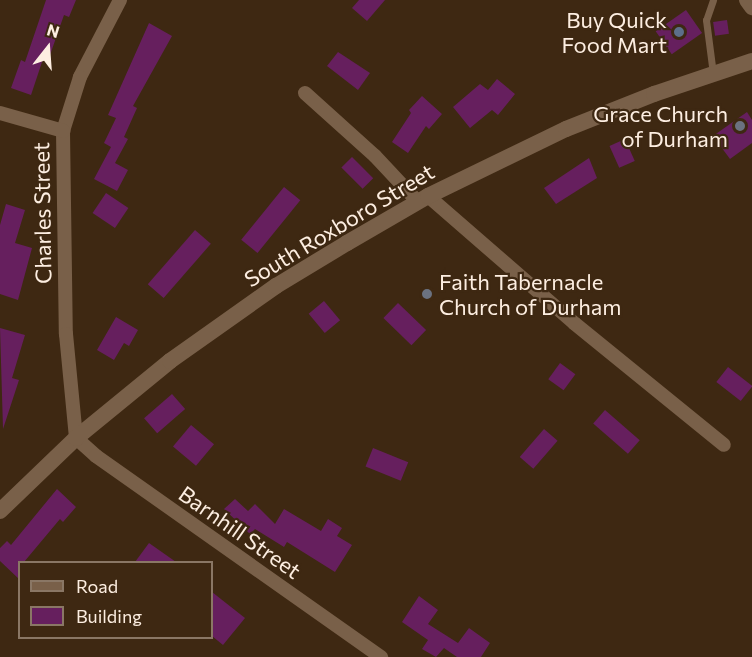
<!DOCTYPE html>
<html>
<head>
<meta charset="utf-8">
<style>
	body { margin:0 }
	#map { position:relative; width:752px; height:657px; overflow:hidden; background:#3e2812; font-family:Commissioner,sans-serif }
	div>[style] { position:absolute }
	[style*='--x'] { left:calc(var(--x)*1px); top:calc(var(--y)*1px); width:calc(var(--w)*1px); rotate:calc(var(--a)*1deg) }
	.building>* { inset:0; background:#661f5e; transform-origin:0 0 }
	.service>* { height:7px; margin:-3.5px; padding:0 3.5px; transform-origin:3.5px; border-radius:3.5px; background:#796049 }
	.minor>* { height:14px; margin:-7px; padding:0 7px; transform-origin:7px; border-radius:7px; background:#796049 }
	.tertiary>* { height:16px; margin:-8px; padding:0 8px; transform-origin:8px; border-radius:8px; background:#796049 }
	.dots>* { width:16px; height:16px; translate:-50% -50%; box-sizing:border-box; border:3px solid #3e2812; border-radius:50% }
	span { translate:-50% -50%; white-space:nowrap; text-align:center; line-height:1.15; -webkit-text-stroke:4.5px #3e2812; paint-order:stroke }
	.poi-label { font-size:22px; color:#fdeee1 }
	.right { translate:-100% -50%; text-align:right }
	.left { translate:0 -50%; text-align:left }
	.street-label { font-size:22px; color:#fdeee1 }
	.legend { position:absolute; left:18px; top:561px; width:195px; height:78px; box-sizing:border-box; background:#3e2812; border:2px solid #8a7765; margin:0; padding:8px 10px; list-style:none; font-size:18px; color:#fdeee1 }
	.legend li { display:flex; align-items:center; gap:12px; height:30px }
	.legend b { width:30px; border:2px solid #8a7765 }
	.north { position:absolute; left:18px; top:18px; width:60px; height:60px; -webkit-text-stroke:4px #3e2812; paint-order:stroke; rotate:17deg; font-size:16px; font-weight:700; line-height:24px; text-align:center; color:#fdeee1 }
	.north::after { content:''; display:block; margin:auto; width:21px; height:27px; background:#fdeee1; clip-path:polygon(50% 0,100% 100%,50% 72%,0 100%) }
</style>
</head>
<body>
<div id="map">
	<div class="building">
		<i style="clip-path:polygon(46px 0,76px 0,69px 17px,64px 15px,50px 55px,45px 53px,31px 95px,11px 88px,21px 60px,25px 62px)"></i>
		<i style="clip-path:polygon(359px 0,385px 0,367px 21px,352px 8px)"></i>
		<i style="left:686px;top:10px;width:28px;height:37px;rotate:55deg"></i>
		<i style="left:727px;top:20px;width:14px;height:14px;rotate:82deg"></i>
		<i style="clip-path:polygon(149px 23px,172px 36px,133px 106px,137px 108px,124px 137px,128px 139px,115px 163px,128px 170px,117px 191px,94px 179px,111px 147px,104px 143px,116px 118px,108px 115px)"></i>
		<i style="clip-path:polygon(338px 52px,370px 73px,358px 90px,327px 66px)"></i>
		<i style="clip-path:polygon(497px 79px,515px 94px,498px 115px,492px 110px,470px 128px,453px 107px,480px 84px,488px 90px)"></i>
		<i style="clip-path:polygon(422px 96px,442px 114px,429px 129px,426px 126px,408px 153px,392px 142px,411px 113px,409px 110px)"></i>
		<i style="clip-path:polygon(747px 112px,752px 120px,752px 143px,730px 159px,713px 136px)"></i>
		<i style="left:625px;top:139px;width:24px;height:17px;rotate:66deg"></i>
		<i style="left:352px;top:157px;width:30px;height:15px;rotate:45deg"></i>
		<i style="clip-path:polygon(589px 158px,597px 178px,556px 204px,544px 188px)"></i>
		<i style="left:284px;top:187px;width:21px;height:68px;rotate:39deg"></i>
		<i style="left:106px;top:193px;width:27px;height:24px;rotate:34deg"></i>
		<i style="clip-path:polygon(6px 204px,25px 210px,15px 243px,32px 248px,18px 300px,0 294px,0 225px)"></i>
		<i style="left:195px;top:230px;width:21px;height:72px;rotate:41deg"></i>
		<i style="left:324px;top:301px;width:25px;height:20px;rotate:50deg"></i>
		<i style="left:398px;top:303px;width:39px;height:21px;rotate:44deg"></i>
		<i style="clip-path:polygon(116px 317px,138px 330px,129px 346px,124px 343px,114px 360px,97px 350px)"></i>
		<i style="clip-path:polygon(0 328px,25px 335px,12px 378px,19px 380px,3px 429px)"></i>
		<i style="left:560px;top:363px;width:19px;height:20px;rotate:36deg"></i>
		<i style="left:728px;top:367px;width:31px;height:19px;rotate:38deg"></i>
		<i style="left:172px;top:394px;width:20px;height:37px;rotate:49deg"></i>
		<i style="left:605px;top:410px;width:46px;height:18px;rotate:41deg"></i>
		<i style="left:191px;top:425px;width:30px;height:28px;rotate:40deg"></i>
		<i style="left:544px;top:429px;width:18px;height:37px;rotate:41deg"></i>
		<i style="left:373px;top:448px;width:38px;height:20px;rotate:22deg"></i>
		<i style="clip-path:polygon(57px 489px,76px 507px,63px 522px,60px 519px,24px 562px,20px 562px,20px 580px,0 561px,0 548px,7px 541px,11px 545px)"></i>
		<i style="clip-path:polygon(235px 499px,248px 511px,255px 504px,275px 524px,284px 509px,321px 531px,328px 519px,342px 528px,337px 536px,352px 545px,335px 572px,287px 542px,284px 547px,255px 529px,250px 534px,224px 509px)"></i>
		<i style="clip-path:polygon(149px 543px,176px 562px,135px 562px)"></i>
		<i style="clip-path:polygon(212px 592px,245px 618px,223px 645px,212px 636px)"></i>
		<i style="clip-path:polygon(419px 596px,438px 610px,428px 624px,458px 643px,469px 628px,490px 643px,481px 657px,457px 657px,444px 648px,436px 657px,422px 649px,428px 640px,402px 622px)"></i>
	</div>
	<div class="service">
		<i style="--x:713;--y:0;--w:21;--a:109"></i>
		<i style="--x:706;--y:20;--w:54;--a:82.6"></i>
	</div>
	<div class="minor">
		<i style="--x:120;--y:0;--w:87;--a:117.5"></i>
		<i style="--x:80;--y:77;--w:57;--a:107.5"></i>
		<i style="--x:63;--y:131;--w:203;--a:89.2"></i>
		<i style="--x:66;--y:334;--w:104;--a:84.5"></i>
		<i style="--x:76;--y:438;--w:27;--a:42"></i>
		<i style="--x:96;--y:456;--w:349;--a:35.2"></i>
		<i style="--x:305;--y:93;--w:94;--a:42"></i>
		<i style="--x:375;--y:156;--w:63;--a:46.9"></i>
		<i style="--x:0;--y:113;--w:66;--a:15.9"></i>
		<i style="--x:428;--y:196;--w:194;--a:41"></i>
		<i style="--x:574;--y:323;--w:193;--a:39.1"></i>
	</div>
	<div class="tertiary">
		<i style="--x:747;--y:0;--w:9;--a:54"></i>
		<i style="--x:0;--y:511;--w:105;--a:-43.8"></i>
		<i style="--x:76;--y:438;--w:122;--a:-39.3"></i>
		<i style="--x:170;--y:361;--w:130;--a:-35.3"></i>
		<i style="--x:276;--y:286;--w:83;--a:-31.2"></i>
		<i style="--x:347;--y:243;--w:94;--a:-30.1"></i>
		<i style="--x:428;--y:196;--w:153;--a:-25.9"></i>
		<i style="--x:566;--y:129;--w:95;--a:-21.7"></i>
		<i style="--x:654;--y:94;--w:103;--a:-18.6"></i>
	</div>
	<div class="dots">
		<i style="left:679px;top:32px;background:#5c6f8a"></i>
		<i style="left:740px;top:126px;background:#6b7280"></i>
		<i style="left:427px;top:294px;background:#6b7280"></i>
	</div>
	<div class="poi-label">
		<span class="right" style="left:667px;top:32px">Buy Quick<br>Food Mart</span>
		<span class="right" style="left:728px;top:126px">Grace Church<br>of Durham</span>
		<span class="left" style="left:439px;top:294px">Faith Tabernacle<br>Church of Durham</span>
	</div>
	<div class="street-label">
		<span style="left:42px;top:213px;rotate:-91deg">Charles Street</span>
		<span style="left:339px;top:225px;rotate:-31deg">South Roxboro Street</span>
		<span style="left:240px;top:532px;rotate:35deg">Barnhill Street</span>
	</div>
	<ul class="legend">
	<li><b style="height:8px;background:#796049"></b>Road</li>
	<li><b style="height:16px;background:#661f5e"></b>Building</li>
	</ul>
	<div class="north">N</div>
</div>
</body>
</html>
